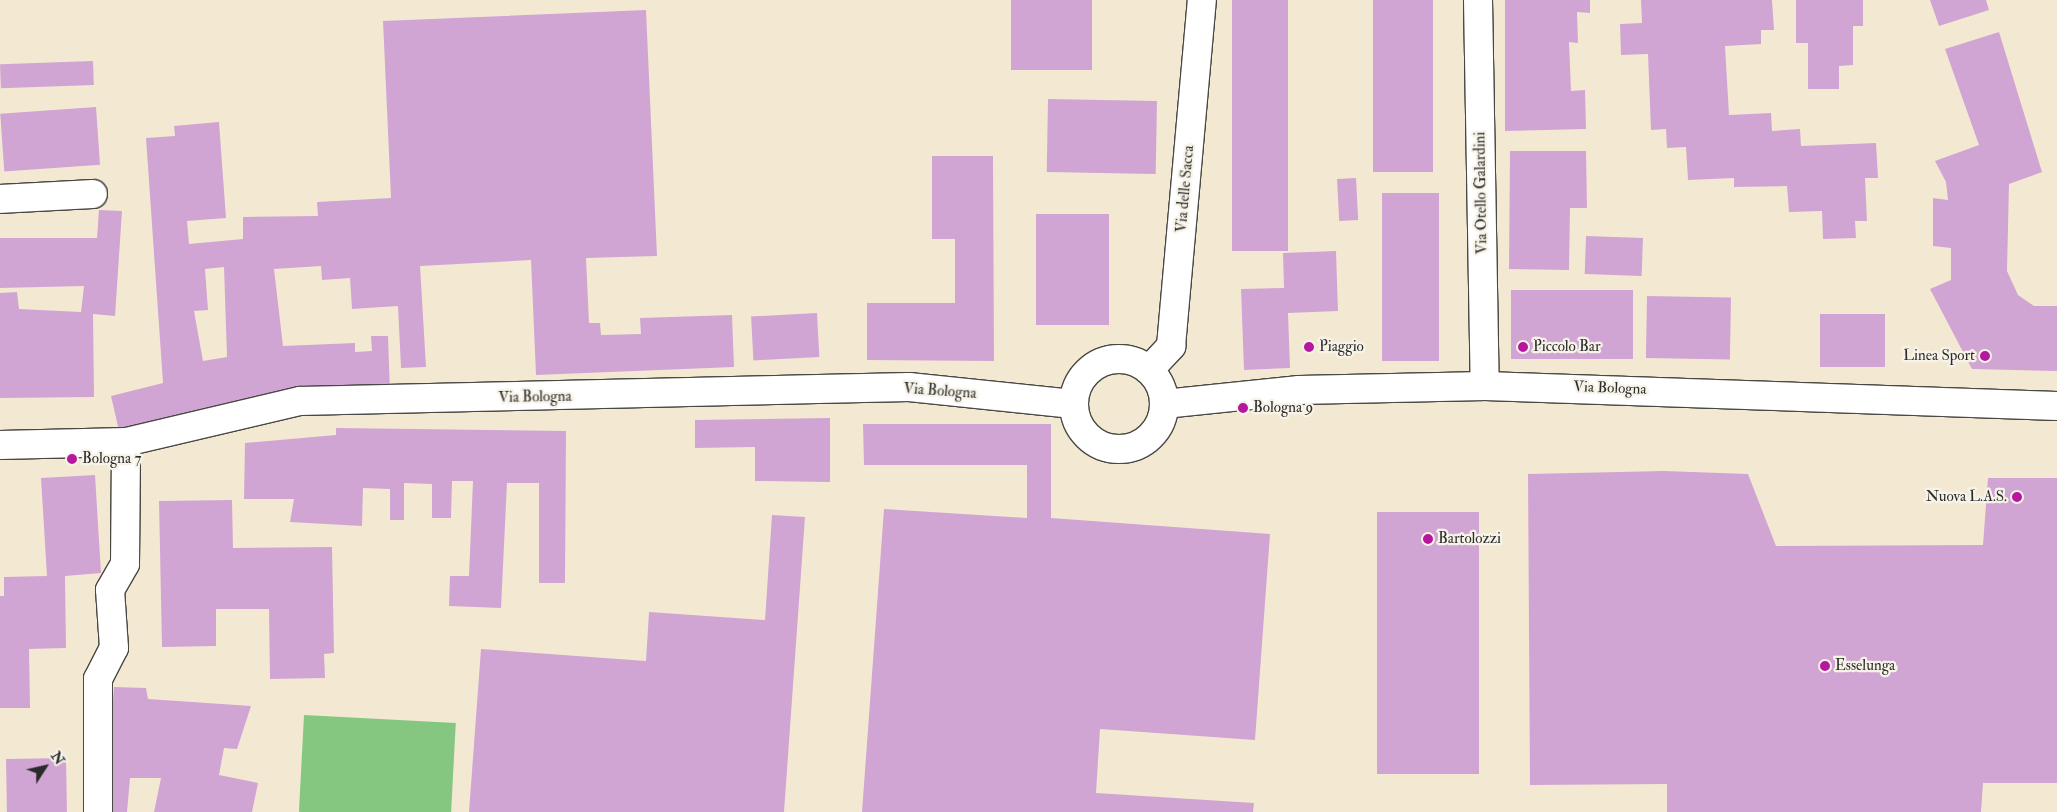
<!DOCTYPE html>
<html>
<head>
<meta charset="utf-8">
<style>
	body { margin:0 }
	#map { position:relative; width:2057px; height:812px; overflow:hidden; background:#f3e9d3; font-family:"IM FELL Double Pica",serif }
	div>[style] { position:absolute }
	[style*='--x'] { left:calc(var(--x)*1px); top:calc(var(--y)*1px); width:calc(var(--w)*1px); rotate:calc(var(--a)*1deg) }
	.green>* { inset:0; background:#85c780; transform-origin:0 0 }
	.building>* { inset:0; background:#d1a5d3; transform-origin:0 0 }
	.roads { filter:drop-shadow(1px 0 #494844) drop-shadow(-1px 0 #494844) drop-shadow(0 1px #494844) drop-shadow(0 -1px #494844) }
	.minor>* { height:28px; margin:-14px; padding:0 14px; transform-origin:14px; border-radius:14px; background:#fff }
	.minor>.ring { margin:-14px; padding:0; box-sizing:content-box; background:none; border:28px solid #fff; border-radius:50% }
	.dots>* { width:14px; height:14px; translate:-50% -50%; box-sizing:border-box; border:2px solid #f7f3e8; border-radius:50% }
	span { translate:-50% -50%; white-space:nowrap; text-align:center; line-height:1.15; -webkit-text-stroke:4.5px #f7f3e8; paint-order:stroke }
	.street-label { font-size:15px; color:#2b2b2b }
	.poi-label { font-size:15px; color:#2b2b2b }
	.left { translate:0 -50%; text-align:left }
	.right { translate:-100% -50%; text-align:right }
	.north { position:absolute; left:20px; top:742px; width:50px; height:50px; -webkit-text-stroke:4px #f7f3e8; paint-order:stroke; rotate:55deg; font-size:14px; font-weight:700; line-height:20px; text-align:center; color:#2b2b2b }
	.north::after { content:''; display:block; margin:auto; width:18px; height:22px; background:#2b2b2b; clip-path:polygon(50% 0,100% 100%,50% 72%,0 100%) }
</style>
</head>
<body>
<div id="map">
	<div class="green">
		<i style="left:304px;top:715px;width:152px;height:97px;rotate:3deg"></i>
	</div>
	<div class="building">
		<i style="left:1011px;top:0;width:81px;height:70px"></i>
		<i style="left:1232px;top:0;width:56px;height:251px"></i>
		<i style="left:1373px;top:0;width:60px;height:172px"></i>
		<i style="clip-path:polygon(1505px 0,1590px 0,1590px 13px,1577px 12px,1578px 43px,1569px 42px,1571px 91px,1585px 90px,1586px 129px,1505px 131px)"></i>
		<i style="clip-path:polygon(1641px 0,1772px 0,1774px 30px,1761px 30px,1761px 44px,1725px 46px,1729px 115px,1771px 113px,1772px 131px,1800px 129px,1801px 146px,1876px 143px,1878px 178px,1865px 178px,1867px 221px,1855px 221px,1856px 238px,1823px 239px,1822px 211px,1789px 212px,1787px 186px,1734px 187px,1734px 178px,1688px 180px,1686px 147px,1667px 148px,1666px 129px,1651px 130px,1648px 54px,1621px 55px,1620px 24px,1642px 23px)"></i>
		<i style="clip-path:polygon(1796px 0,1863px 0,1863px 26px,1853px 26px,1853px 65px,1839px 66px,1839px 89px,1808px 89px,1808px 43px,1796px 43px)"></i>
		<i style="clip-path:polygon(1930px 0,1986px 0,1989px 10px,1939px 26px)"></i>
		<i style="clip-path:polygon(evenodd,646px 10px,657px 256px,586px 258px,589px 323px,600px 323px,601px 335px,641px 334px,640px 318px,732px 315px,734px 367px,536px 375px,531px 260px,420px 266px,426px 367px,401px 368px,398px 306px,352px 309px,350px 278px,322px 280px,321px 266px,274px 269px,283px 346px,355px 343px,355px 352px,372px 351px,371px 336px,388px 336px,390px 393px,120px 435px,111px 396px,163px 383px,146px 138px,175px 136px,174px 126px,219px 122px,226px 218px,187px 221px,189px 244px,243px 239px,243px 217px,318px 216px,317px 202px,391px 198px,383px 21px,646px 10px,224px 267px,227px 357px,203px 361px,194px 311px,208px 310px,205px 269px,224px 267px)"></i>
		<i style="clip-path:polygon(1999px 32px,2042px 172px,2009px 184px,2007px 271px,2018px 295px,2034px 306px,2057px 306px,2057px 371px,1972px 369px,1930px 289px,1951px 280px,1951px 248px,1933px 246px,1933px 198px,1948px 200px,1946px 182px,1935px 161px,1979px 145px,1945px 49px)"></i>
		<i style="left:93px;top:61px;width:24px;height:93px;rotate:88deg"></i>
		<i style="left:1048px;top:99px;width:109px;height:73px;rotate:1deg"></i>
		<i style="left:96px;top:107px;width:58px;height:96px;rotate:86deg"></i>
		<i style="clip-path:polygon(1510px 151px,1586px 151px,1587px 208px,1570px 208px,1569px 270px,1509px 269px)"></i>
		<i style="clip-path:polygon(932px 156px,993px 156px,994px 361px,867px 360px,867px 303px,955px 303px,955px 239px,932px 239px)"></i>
		<i style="left:1356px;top:178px;width:42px;height:19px;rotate:87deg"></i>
		<i style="left:1382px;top:193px;width:57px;height:168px"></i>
		<i style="clip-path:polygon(99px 210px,122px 211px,115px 316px,93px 314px,94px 397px,0 398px,0 293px,17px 292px,19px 309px,81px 312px,84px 286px,0 288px,0 238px,97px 238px)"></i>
		<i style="left:1036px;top:214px;width:73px;height:111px"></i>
		<i style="left:1586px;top:236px;width:57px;height:38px;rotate:2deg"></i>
		<i style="clip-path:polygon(1336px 251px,1338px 311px,1288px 313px,1290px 368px,1244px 370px,1241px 289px,1284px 288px,1283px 253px)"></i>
		<i style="left:1511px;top:290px;width:122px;height:69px"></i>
		<i style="left:1647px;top:296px;width:84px;height:62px;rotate:1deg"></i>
		<i style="left:817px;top:313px;width:44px;height:66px;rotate:87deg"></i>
		<i style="left:1820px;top:314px;width:65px;height:53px"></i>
		<i style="clip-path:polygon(830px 418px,830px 482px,755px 481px,755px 447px,695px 448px,695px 420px)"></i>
		<i style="clip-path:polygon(863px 424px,1051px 424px,1051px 518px,1270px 534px,1255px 740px,1100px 729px,1096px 793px,1254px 803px,1253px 812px,862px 812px,884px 509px,1027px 518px,1027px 465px,864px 465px)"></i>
		<i style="clip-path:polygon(336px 428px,566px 431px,565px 583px,539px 583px,539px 483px,507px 483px,501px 608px,449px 606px,450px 576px,469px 576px,473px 481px,452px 481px,451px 518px,432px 518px,432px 484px,404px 483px,404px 520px,390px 520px,390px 489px,363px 488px,362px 526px,290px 522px,294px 499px,244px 499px,245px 443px,336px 435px)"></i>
		<i style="clip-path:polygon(1664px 471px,1748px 474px,1776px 546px,1983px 545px,1988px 478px,2057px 478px,2057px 783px,1983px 783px,1981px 812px,1667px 812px,1667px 784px,1530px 785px,1528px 474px)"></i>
		<i style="clip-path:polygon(95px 475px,101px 573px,65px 576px,66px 648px,29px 649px,30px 708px,0 708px,0 596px,4px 596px,4px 577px,47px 576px,41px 478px)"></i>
		<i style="clip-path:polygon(232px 500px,233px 548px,332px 547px,334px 653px,324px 654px,325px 678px,270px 679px,269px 609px,216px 609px,216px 646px,162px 647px,159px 501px)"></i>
		<i style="left:1479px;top:512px;width:262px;height:102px;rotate:90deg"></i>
		<i style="clip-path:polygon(772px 515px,805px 517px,784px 812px,469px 812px,481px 649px,646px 661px,649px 612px,765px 620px)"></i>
		<i style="clip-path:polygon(114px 687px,146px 688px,148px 699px,251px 706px,237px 749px,224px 748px,219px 775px,258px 783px,252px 812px,154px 812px,161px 778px,130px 778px,127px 812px,104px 812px)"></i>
		<i style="left:66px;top:758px;width:54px;height:60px;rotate:89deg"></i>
	</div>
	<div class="roads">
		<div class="minor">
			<i style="--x:1478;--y:0;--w:386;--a:89"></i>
			<i style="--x:0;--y:199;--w:93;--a:-3.1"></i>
			<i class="ring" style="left:1074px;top:359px;width:62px;height:62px"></i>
			<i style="--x:1149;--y:370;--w:33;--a:-47"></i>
			<i style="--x:1171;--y:346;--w:347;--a:-84.9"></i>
			<i style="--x:1164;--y:404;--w:136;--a:-5.9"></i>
			<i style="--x:1299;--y:390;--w:186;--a:-1.2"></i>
			<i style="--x:1485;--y:386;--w:572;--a:2"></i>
			<i style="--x:0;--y:445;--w:126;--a:-1.4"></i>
			<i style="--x:126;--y:442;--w:179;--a:-13.3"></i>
			<i style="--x:300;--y:401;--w:609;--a:-1.32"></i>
			<i style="--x:909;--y:387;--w:165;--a:5.9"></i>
			<i style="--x:98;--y:812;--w:133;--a:-90"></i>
			<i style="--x:98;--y:679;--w:35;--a:-63"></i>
			<i style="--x:114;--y:648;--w:58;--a:-93.9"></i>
			<i style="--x:110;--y:590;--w:30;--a:-60"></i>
			<i style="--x:125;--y:564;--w:122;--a:-89.5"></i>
		</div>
	</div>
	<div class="dots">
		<i style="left:1309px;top:347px;background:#b5179e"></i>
		<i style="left:1523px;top:347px;background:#b5179e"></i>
		<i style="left:1985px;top:356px;background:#b5179e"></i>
		<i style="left:1243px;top:408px;background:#b5179e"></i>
		<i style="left:72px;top:459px;background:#b5179e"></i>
		<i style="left:2017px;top:497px;background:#b5179e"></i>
		<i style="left:1428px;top:539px;background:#b5179e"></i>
		<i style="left:1825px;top:666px;background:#b5179e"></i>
	</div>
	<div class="street-label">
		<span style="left:1185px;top:189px;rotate:-85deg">Via delle Sacca</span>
		<span style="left:1481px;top:193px;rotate:-91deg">Via Otello Galardini</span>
		<span style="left:1610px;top:388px;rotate:2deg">Via Bologna</span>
		<span style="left:940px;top:391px;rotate:4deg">Via Bologna</span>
		<span style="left:535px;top:397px;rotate:-1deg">Via Bologna</span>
	</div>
	<div class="poi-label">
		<span class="left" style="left:1319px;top:347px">Piaggio</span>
		<span class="left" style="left:1533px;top:347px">Piccolo Bar</span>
		<span class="right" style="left:1975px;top:356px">Linea Sport</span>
		<span class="left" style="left:1253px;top:408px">Bologna 9</span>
		<span class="left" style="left:82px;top:459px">Bologna 7</span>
		<span class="right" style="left:2007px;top:497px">Nuova L.A.S.</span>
		<span class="left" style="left:1438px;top:539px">Bartolozzi</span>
		<span class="left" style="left:1835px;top:666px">Esselunga</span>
	</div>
	<div class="north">N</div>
</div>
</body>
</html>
